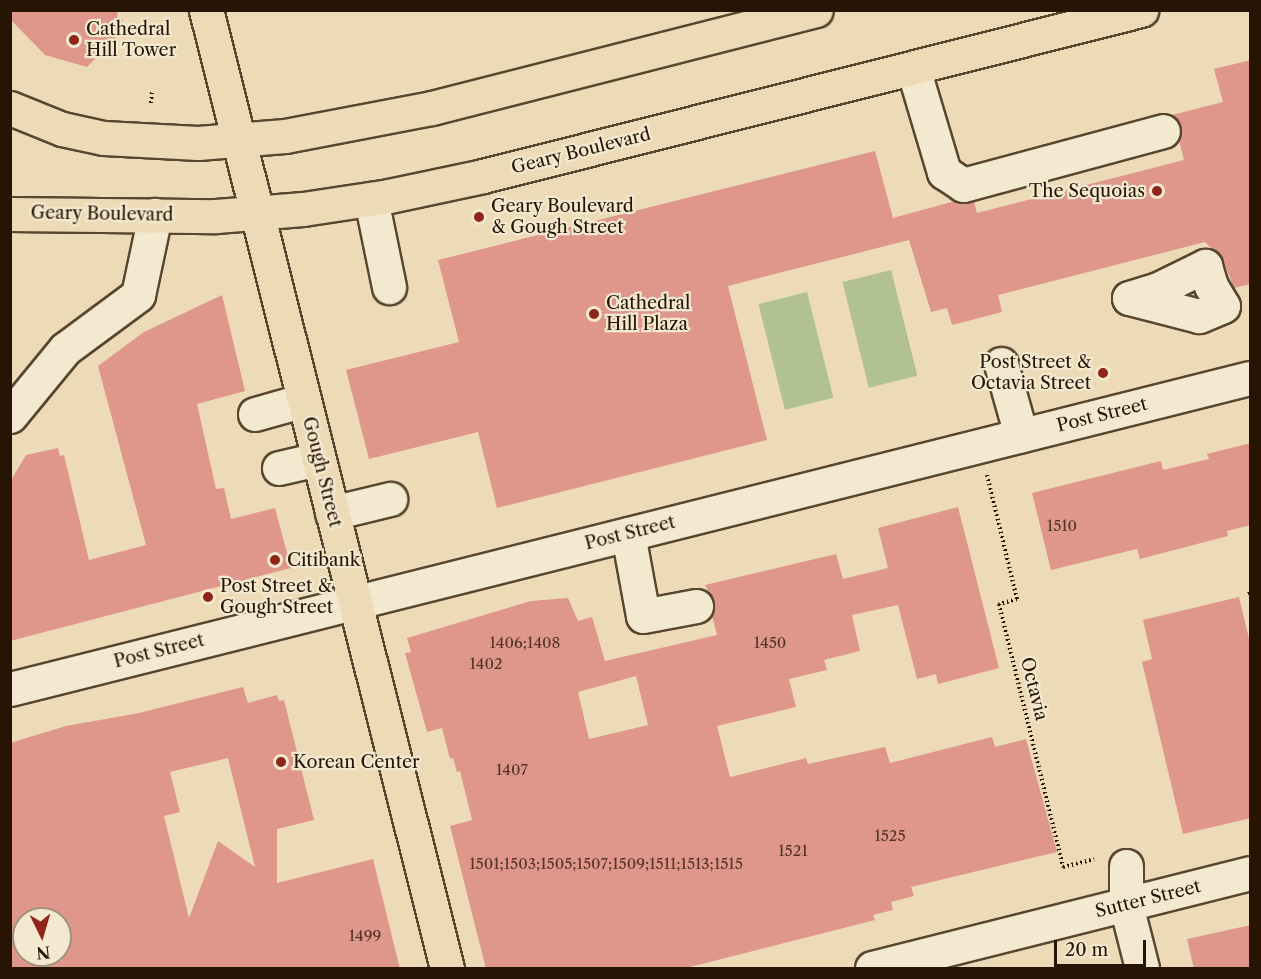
<!DOCTYPE html>
<html>
<head>
<meta charset="utf-8">
<style>
	body { margin:0 }
	#map { position:relative; width:1261px; height:979px; overflow:hidden; background:#ecdbb6; font-family:"Libre Caslon Text",serif }
	div>[style] { position:absolute }
	[style*='--x'] { left:calc(var(--x)*1px); top:calc(var(--y)*1px); width:calc(var(--w)*1px); rotate:calc(var(--a)*1deg) }
	.green>* { inset:0; background:#b2c192; transform-origin:0 0 }
	.building>* { inset:0; background:#df978c }
	.path>* { height:4px; margin-top:-2px; transform-origin:0; background:repeating-linear-gradient(90deg,#271404 0 1.5px,transparent 0 4.5px) }
	.roads { filter:drop-shadow(2px 0 #584630) drop-shadow(-2px 0 #584630) drop-shadow(0 2px #584630) drop-shadow(0 -2px #584630) }
	.minor>* { height:33px; margin:-16.5px; padding:0 16.5px; transform-origin:16.5px; border-radius:16.5px; background:#f3e8d0 }
	.major>* { height:33px; margin:-16.5px; padding:0 16.5px; transform-origin:16.5px; border-radius:16.5px; background:#ecdbb6 }
	.dots>* { width:16px; height:16px; translate:-50% -50%; box-sizing:border-box; border:3px solid #f3e8d0; border-radius:50% }
	span { translate:-50% -50%; white-space:nowrap; text-align:center; line-height:1.15; -webkit-text-stroke:4.5px #f3e8d0; paint-order:stroke }
	.number-label { font-size:15px; color:#553526 }
	.number-label span { -webkit-text-stroke-width:0 }
	.poi-label { font-size:18px; color:#271404 }
	.left { translate:0 -50%; text-align:left }
	.right { translate:-100% -50%; text-align:right }
	.street-label { font-size:18px; color:#271404 }
	.frame { position:absolute; inset:0; border:12px solid #271404; pointer-events:none }
	.north { position:absolute; left:12px; top:907px; width:60px; height:60px; box-sizing:border-box; background:#f3e8d0; border:2px solid #a1937e; border-radius:50%; rotate:175deg; font-size:16px; font-weight:700; line-height:24px; text-align:center; color:#271404 }
	.north::after { content:''; display:block; margin:auto; width:21px; height:27px; background:#8f2418; clip-path:polygon(50% 0,100% 100%,50% 72%,0 100%) }
	.scale { position:absolute; left:1054px; top:940px; width:92px; height:27px; box-sizing:border-box; border:3px solid #271404; border-top:0; padding-left:8px; font-size:18px; line-height:21px; white-space:nowrap; color:#271404; -webkit-text-stroke:4px #f3e8d0; paint-order:stroke }
</style>
</head>
<body>
<div id="map">
	<div class="green">
		<i style="left:891px;top:270px;width:109px;height:50px;rotate:76deg"></i>
		<i style="left:807px;top:292px;width:109px;height:50px;rotate:76deg"></i>
	</div>
	<div class="building">
		<i style="clip-path:polygon(10px 10px,118px 10px,117px 17px,123px 19px,118px 36px,87px 67px,45px 55px,10px 19px)"></i>
		<i style="clip-path:polygon(1251px 60px,1251px 284px,1234px 288px,1223px 260px,1205px 242px,998px 295px,1002px 312px,952px 325px,947px 308px,931px 312px,909px 240px,728px 286px,767px 440px,497px 508px,478px 432px,369px 459px,346px 370px,459px 342px,438px 260px,875px 151px,893px 218px,955px 201px,974px 201px,977px 213px,1184px 160px,1179px 140px,1181px 127px,1172px 115px,1223px 102px,1214px 69px)"></i>
		<i style="clip-path:polygon(222px 295px,245px 391px,197px 404px,216px 489px,224px 488px,231px 519px,275px 508px,291px 568px,10px 641px,10px 482px,26px 455px,58px 448px,60px 456px,64px 455px,89px 560px,146px 545px,98px 366px,144px 332px)"></i>
		<i style="clip-path:polygon(1251px 443px,1251px 525px,1227px 531px,1228px 536px,1140px 559px,1137px 549px,1051px 570px,1032px 493px,1161px 461px,1163px 470px,1209px 459px,1207px 454px)"></i>
		<i style="clip-path:polygon(evenodd,958px 507px,999px 668px,938px 684px,936px 674px,917px 679px,898px 605px,852px 615px,860px 651px,824px 660px,827px 670px,789px 679px,796px 707px,717px 726px,730px 777px,806px 758px,808px 764px,885px 747px,890px 763px,992px 737px,995px 747px,1026px 739px,1057px 852px,911px 887px,914px 896px,891px 902px,893px 910px,873px 915px,875px 920px,682px 969px,486px 969px,450px 826px,472px 820px,460px 771px,457px 772px,453px 758px,450px 759px,442px 728px,427px 732px,405px 653px,411px 652px,407px 638px,531px 601px,568px 598px,578px 621px,592px 617px,605px 661px,717px 635px,712px 615px,714px 602px,705px 585px,836px 554px,843px 579px,888px 568px,878px 528px,958px 507px,636px 676px,648px 725px,589px 739px,578px 692px,636px 676px)"></i>
		<i style="clip-path:polygon(1239px 597px,1251px 647px,1251px 818px,1183px 834px,1142px 662px,1152px 659px,1143px 620px)"></i>
		<i style="clip-path:polygon(evenodd,243px 687px,248px 703px,277px 695px,279px 701px,284px 700px,314px 820px,277px 829px,277px 883px,373px 859px,400px 969px,10px 969px,10px 743px,66px 726px,139px 713px,243px 687px,228px 758px,255px 867px,218px 841px,189px 918px,164px 816px,180px 812px,170px 772px,228px 758px,243px 687px,24px 919px,60px 919px,60px 955px,24px 955px,24px 919px)"></i>
		<i style="clip-path:polygon(1251px 925px,1251px 969px,1194px 969px,1187px 939px)"></i>
	</div>
	<div class="path">
		<i style="--x:578;--y:10;--w:2;--a:90"></i>
		<i style="--x:151;--y:103;--w:11;--a:-85"></i>
		<i style="--x:987;--y:475;--w:128;--a:76.4"></i>
		<i style="--x:1017;--y:599;--w:19;--a:164"></i>
		<i style="--x:999;--y:604;--w:271;--a:76.3"></i>
		<i style="--x:1063;--y:867;--w:32;--a:-14"></i>
		<i style="--x:1248;--y:594;--w:2;--a:-27"></i>
	</div>
	<div class="roads">
		<div class="minor">
			<i style="--x:913;--y:68;--w:109;--a:73.4"></i>
			<i style="--x:944;--y:172;--w:23;--a:34"></i>
			<i style="--x:963;--y:185;--w:207;--a:-15.1"></i>
			<i style="--x:371;--y:199;--w:90;--a:78.4"></i>
			<i style="--x:1205;--y:266;--w:21;--a:73"></i>
			<i style="--x:1211;--y:286;--w:23;--a:59"></i>
			<i style="--x:1223;--y:306;--w:26;--a:157"></i>
			<i style="--x:1199;--y:316;--w:72;--a:-165.6"></i>
			<i style="--x:1129;--y:298;--w:28;--a:-17"></i>
			<i style="--x:1156;--y:290;--w:55;--a:-26.1"></i>
			<i style="--x:1001;--y:364;--w:74;--a:74.3"></i>
			<i style="--x:255;--y:414;--w:51;--a:-15.9"></i>
			<i style="--x:10;--y:416;--w:87;--a:-50.6"></i>
			<i style="--x:65;--y:349;--w:91;--a:-36.5"></i>
			<i style="--x:138;--y:295;--w:82;--a:-78"></i>
			<i style="--x:279;--y:468;--w:40;--a:-13"></i>
			<i style="--x:332;--y:513;--w:60;--a:-13.6"></i>
			<i style="--x:628;--y:534;--w:83;--a:79.6"></i>
			<i style="--x:643;--y:616;--w:54;--a:-10.7"></i>
			<i style="--x:10;--y:689;--w:1278;--a:-14.08"></i>
			<i style="--x:1126;--y:866;--w:39;--a:90"></i>
			<i style="--x:1126;--y:905;--w:65;--a:75.7"></i>
			<i style="--x:872;--y:968;--w:390;--a:-14.1"></i>
		</div>
		<div class="major">
			<i style="--x:206;--y:10;--w:988;--a:75.88"></i>
			<i style="--x:10;--y:108;--w:56;--a:22"></i>
			<i style="--x:62;--y:129;--w:43;--a:12.1"></i>
			<i style="--x:104;--y:138;--w:94;--a:3"></i>
			<i style="--x:198;--y:143;--w:87;--a:-4.6"></i>
			<i style="--x:285;--y:136;--w:150;--a:-10.8"></i>
			<i style="--x:432;--y:108;--w:396;--a:-14.3"></i>
			<i style="--x:10;--y:214;--w:206;--a:0.6"></i>
			<i style="--x:216;--y:216;--w:87;--a:-4.6"></i>
			<i style="--x:303;--y:209;--w:87;--a:-8.6"></i>
			<i style="--x:389;--y:196;--w:96;--a:-12"></i>
			<i style="--x:483;--y:176;--w:679;--a:-14.16"></i>
		</div>
	</div>
	<div class="dots">
		<i style="left:74px;top:40px;background:#8f2418"></i>
		<i style="left:1157px;top:191px;background:#8f2418"></i>
		<i style="left:479px;top:217px;background:#8f2418"></i>
		<i style="left:594px;top:314px;background:#8f2418"></i>
		<i style="left:1103px;top:373px;background:#8f2418"></i>
		<i style="left:275px;top:560px;background:#8f2418"></i>
		<i style="left:208px;top:597px;background:#8f2418"></i>
		<i style="left:281px;top:762px;background:#8f2418"></i>
	</div>
	<div class="number-label">
		<span style="left:1062px;top:526px">1510</span>
		<span style="left:525px;top:643px">1406;1408</span>
		<span style="left:770px;top:643px">1450</span>
		<span style="left:486px;top:664px">1402</span>
		<span style="left:512px;top:770px">1407</span>
		<span style="left:890px;top:836px">1525</span>
		<span style="left:793px;top:851px">1521</span>
		<span style="left:606px;top:864px">1501;1503;1505;1507;1509;1511;1513;1515</span>
		<span style="left:365px;top:936px">1499</span>
	</div>
	<div class="poi-label">
		<span class="left" style="left:86px;top:40px">Cathedral<br>Hill Tower</span>
		<span class="right" style="left:1145px;top:191px">The Sequoias</span>
		<span class="left" style="left:491px;top:217px">Geary Boulevard<br>&amp; Gough Street</span>
		<span class="left" style="left:606px;top:314px">Cathedral<br>Hill Plaza</span>
		<span class="right" style="left:1091px;top:373px">Post Street &amp;<br>Octavia Street</span>
		<span class="left" style="left:287px;top:560px">Citibank</span>
		<span class="left" style="left:220px;top:597px">Post Street &amp;<br>Gough Street</span>
		<span class="left" style="left:293px;top:762px">Korean Center</span>
	</div>
	<div class="street-label">
		<span style="left:581px;top:151px;rotate:-14deg">Geary Boulevard</span>
		<span style="left:102px;top:214px;rotate:1deg">Geary Boulevard</span>
		<span style="left:1102px;top:415px;rotate:-14deg">Post Street</span>
		<span style="left:322px;top:472px;rotate:76deg">Gough Street</span>
		<span style="left:630px;top:533px;rotate:-14deg">Post Street</span>
		<span style="left:159px;top:651px;rotate:-14deg">Post Street</span>
		<span style="left:1034px;top:689px;rotate:76deg">Octavia</span>
		<span style="left:1148px;top:899px;rotate:-14deg">Sutter Street</span>
	</div>
	<div class="frame"></div>
	<div class="north">N</div>
	<div class="scale">20 m</div>
</div>
</body>
</html>
